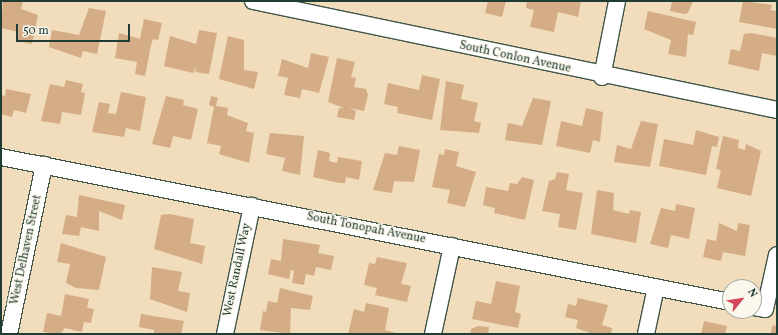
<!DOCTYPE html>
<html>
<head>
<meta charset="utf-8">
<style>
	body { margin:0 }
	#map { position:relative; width:778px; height:335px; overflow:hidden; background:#f1dcbb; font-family:Vollkorn,serif }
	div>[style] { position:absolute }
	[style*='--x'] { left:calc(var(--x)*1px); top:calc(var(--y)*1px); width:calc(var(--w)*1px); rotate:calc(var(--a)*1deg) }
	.building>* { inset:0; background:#d4ad86 }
	.roads { filter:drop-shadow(1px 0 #3e5548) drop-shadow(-1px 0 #3e5548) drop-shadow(0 1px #3e5548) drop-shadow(0 -1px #3e5548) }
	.minor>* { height:16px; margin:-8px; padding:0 8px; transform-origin:8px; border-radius:8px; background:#fff }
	span { translate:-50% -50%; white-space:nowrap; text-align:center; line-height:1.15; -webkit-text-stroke:3px #fbf7ec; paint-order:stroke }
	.street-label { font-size:12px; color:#1f3d34 }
	.frame { position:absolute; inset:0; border:2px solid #1f3d34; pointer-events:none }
	.north { position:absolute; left:722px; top:279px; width:40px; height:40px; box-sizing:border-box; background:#fbf7ec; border:1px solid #a3ada2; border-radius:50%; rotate:60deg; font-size:11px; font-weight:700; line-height:16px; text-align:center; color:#1f3d34 }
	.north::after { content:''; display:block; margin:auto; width:14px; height:18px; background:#d1495b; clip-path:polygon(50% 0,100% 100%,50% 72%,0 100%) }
	.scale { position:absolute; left:16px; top:24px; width:114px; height:18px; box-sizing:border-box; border:2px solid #1f3d34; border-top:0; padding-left:5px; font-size:12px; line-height:14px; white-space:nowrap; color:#1f3d34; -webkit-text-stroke:3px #fbf7ec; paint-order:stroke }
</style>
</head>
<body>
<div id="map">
	<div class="building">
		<i style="clip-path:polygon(3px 1px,23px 1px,21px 9px,38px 15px,32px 44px,17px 41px,18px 32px,1px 28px)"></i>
		<i style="clip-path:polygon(488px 1px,506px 1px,502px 17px,485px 13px)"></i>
		<i style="clip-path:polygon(527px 1px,581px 1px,578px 17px,558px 12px,554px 32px,530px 27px,534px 10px,526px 8px)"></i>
		<i style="clip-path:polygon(668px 1px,693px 1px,688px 13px,684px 14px,670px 11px,672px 2px)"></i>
		<i style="clip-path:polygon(743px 1px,772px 5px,771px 10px,777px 11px,777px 29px,739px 22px)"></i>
		<i style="clip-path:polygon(89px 8px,106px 11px,97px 54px,83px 51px,81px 58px,49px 47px,52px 30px,79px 35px)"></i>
		<i style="clip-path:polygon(648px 11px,696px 22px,693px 35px,688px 34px,686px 57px,668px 54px,671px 40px,644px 29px)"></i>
		<i style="clip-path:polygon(144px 19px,162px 23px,158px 40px,153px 39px,151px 45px,145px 76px,135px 74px,137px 62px,115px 58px,119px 33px,140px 39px)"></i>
		<i style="clip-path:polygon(199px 30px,217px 33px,209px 74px,195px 72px,196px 66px,193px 73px,164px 66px,170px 36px,196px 44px)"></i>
		<i style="clip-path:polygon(751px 33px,777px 38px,777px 56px,762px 53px,759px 71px,728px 64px,731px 49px,740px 51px,744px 34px)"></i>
		<i style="clip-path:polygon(228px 36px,244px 40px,244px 70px,258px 72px,254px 89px,219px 79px)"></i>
		<i style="clip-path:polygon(311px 53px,329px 57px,319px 93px,302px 89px,300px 98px,284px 95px,288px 78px,278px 76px,282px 59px,308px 68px)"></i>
		<i style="clip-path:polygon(337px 58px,355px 62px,351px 77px,356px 78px,354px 87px,366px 89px,368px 95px,364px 111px,349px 108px,356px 111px,354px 120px,337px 117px,339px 108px,344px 108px,328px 102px)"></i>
		<i style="clip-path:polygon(422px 75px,440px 79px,432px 120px,397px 113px,398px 107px,384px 104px,388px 83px,419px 90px)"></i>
		<i style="clip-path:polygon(66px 80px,83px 84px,81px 92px,85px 93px,81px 115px,62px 112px,60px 124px,41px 121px,50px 84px,64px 87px)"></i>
		<i style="clip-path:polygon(446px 81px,464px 85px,461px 99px,478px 103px,474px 121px,481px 123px,479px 133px,440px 130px)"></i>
		<i style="clip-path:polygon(6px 89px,31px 94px,26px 113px,14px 110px,12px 117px,1px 114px,1px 95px,5px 96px)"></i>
		<i style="clip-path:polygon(121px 92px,146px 97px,140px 131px,126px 128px,124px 137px,92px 132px,99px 102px,110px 104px,108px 113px,116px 114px)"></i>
		<i style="clip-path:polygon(166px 96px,184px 100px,183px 105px,198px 109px,191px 140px,173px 136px,170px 148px,152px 144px)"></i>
		<i style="clip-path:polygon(211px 96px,218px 98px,216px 106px,228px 108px,227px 115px,248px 123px,246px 131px,254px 133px,249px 163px,219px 154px,221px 146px,207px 143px,214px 107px,209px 105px)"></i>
		<i style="clip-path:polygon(533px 98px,551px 101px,542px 145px,505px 140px,508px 123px,522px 126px)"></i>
		<i style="clip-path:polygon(586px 108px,603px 112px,600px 142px,593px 140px,590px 153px,556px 146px,561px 121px,582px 126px)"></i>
		<i style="clip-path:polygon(641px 121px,658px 124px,650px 167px,614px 162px,617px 145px,631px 149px)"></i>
		<i style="clip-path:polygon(696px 130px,719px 137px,717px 147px,712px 146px,706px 175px,659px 166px,664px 139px,693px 145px)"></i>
		<i style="clip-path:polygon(270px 133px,304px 136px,300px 175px,282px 171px,285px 158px,266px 154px)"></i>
		<i style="clip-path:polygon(723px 136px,739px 140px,738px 148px,745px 150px,746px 144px,761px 151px,751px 196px,717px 188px,721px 170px,716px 169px)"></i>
		<i style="clip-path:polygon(399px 146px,420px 150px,414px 182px,394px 181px,392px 193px,373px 190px,385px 153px,397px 155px)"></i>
		<i style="clip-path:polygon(445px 149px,459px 152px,456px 166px,476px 172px,465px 207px,447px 203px,450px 190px,432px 187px,439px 154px,444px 155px)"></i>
		<i style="clip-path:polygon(318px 150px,330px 153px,329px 161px,337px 163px,338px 157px,362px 161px,359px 180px,346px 177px,345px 183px,339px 183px,313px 177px)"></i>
		<i style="clip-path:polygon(557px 172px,569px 174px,566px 190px,583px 193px,576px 230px,558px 227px,560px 214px,542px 211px,549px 181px,555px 179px)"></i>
		<i style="clip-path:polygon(522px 177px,534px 180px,525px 220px,494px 213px,495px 208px,483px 205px,486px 187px,508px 191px,510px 183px,517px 184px)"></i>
		<i style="clip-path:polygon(597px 190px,614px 193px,613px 210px,629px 214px,630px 210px,641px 212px,636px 243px,591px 234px)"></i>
		<i style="clip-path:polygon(79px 195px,125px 205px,122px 220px,99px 211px,99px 231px,81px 227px,79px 236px,62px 234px,66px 215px,77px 217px)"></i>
		<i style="clip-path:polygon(676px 204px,695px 208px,689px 239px,671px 235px,668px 248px,650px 244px,661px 208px,675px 211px)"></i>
		<i style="clip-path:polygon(170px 214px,194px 219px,190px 243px,205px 246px,202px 264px,154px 249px,161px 215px)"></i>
		<i style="clip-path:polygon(719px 223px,737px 231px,738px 223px,750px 225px,745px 256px,723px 252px,721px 261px,703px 257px,707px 239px,716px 241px)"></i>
		<i style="clip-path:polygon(283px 239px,320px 245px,318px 253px,334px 256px,331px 270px,316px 267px,314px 276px,306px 274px,304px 285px,292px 283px,294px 271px,291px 270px,289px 279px,268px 274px,271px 259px,281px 261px)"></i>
		<i style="clip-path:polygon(61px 243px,106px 257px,99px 290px,76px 288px,66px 283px,70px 264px,57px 262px)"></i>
		<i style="clip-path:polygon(377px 257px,407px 263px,401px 284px,411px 286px,407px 302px,375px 295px,377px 288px,364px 285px,369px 263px,375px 264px)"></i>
		<i style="clip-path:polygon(152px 267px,182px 272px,178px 291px,190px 293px,187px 312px,150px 299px)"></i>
		<i style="clip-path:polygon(496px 281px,520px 286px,515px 312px,521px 314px,518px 328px,472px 319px,476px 301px,491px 304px)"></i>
		<i style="clip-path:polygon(280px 288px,313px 296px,310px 310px,291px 308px,290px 334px,260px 330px,263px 311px,266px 312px,268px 301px,277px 303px)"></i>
		<i style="clip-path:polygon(65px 294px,89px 299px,87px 308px,94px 309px,91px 323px,84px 322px,82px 332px,65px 328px,60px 334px,43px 332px,47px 313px,61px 316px)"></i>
		<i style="clip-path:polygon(578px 298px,608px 305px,602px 325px,612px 328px,611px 334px,593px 334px,576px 328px,578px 320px,565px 317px,568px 304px,576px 306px)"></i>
		<i style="clip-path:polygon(366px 303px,389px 308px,385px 330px,400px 334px,348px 334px,354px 309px,364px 312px)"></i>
		<i style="clip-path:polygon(141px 314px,184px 321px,181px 334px,154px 334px,154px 330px,139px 327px)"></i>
		<i style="clip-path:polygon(704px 321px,727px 326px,725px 334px,701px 334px)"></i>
		<i style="clip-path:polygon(777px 325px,777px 334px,771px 334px,772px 326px)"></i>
		<i style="clip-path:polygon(478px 326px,489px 327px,488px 334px,470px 334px,471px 329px)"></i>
	</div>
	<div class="roads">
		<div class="minor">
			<i style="--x:253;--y:1;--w:535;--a:11.75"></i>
			<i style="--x:602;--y:77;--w:77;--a:-78.8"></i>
			<i style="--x:1;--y:157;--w:743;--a:11.25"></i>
			<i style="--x:754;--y:307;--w:11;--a:10"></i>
			<i style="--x:765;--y:309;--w:55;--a:-77.5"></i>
			<i style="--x:9;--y:334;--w:173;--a:-78.3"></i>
			<i style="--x:225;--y:334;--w:131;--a:-78.1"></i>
			<i style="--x:433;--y:334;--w:90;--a:-77.8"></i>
			<i style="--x:646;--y:334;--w:48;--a:-78"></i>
		</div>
	</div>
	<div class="street-label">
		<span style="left:515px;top:58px;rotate:12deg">South Conlon Avenue</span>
		<span style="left:366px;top:229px;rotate:11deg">South Tonopah Avenue</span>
		<span style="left:27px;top:250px;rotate:-78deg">West Delhaven Street</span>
		<span style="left:238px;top:270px;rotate:-78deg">West Randall Way</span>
	</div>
	<div class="frame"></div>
	<div class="north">N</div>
	<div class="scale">50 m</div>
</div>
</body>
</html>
